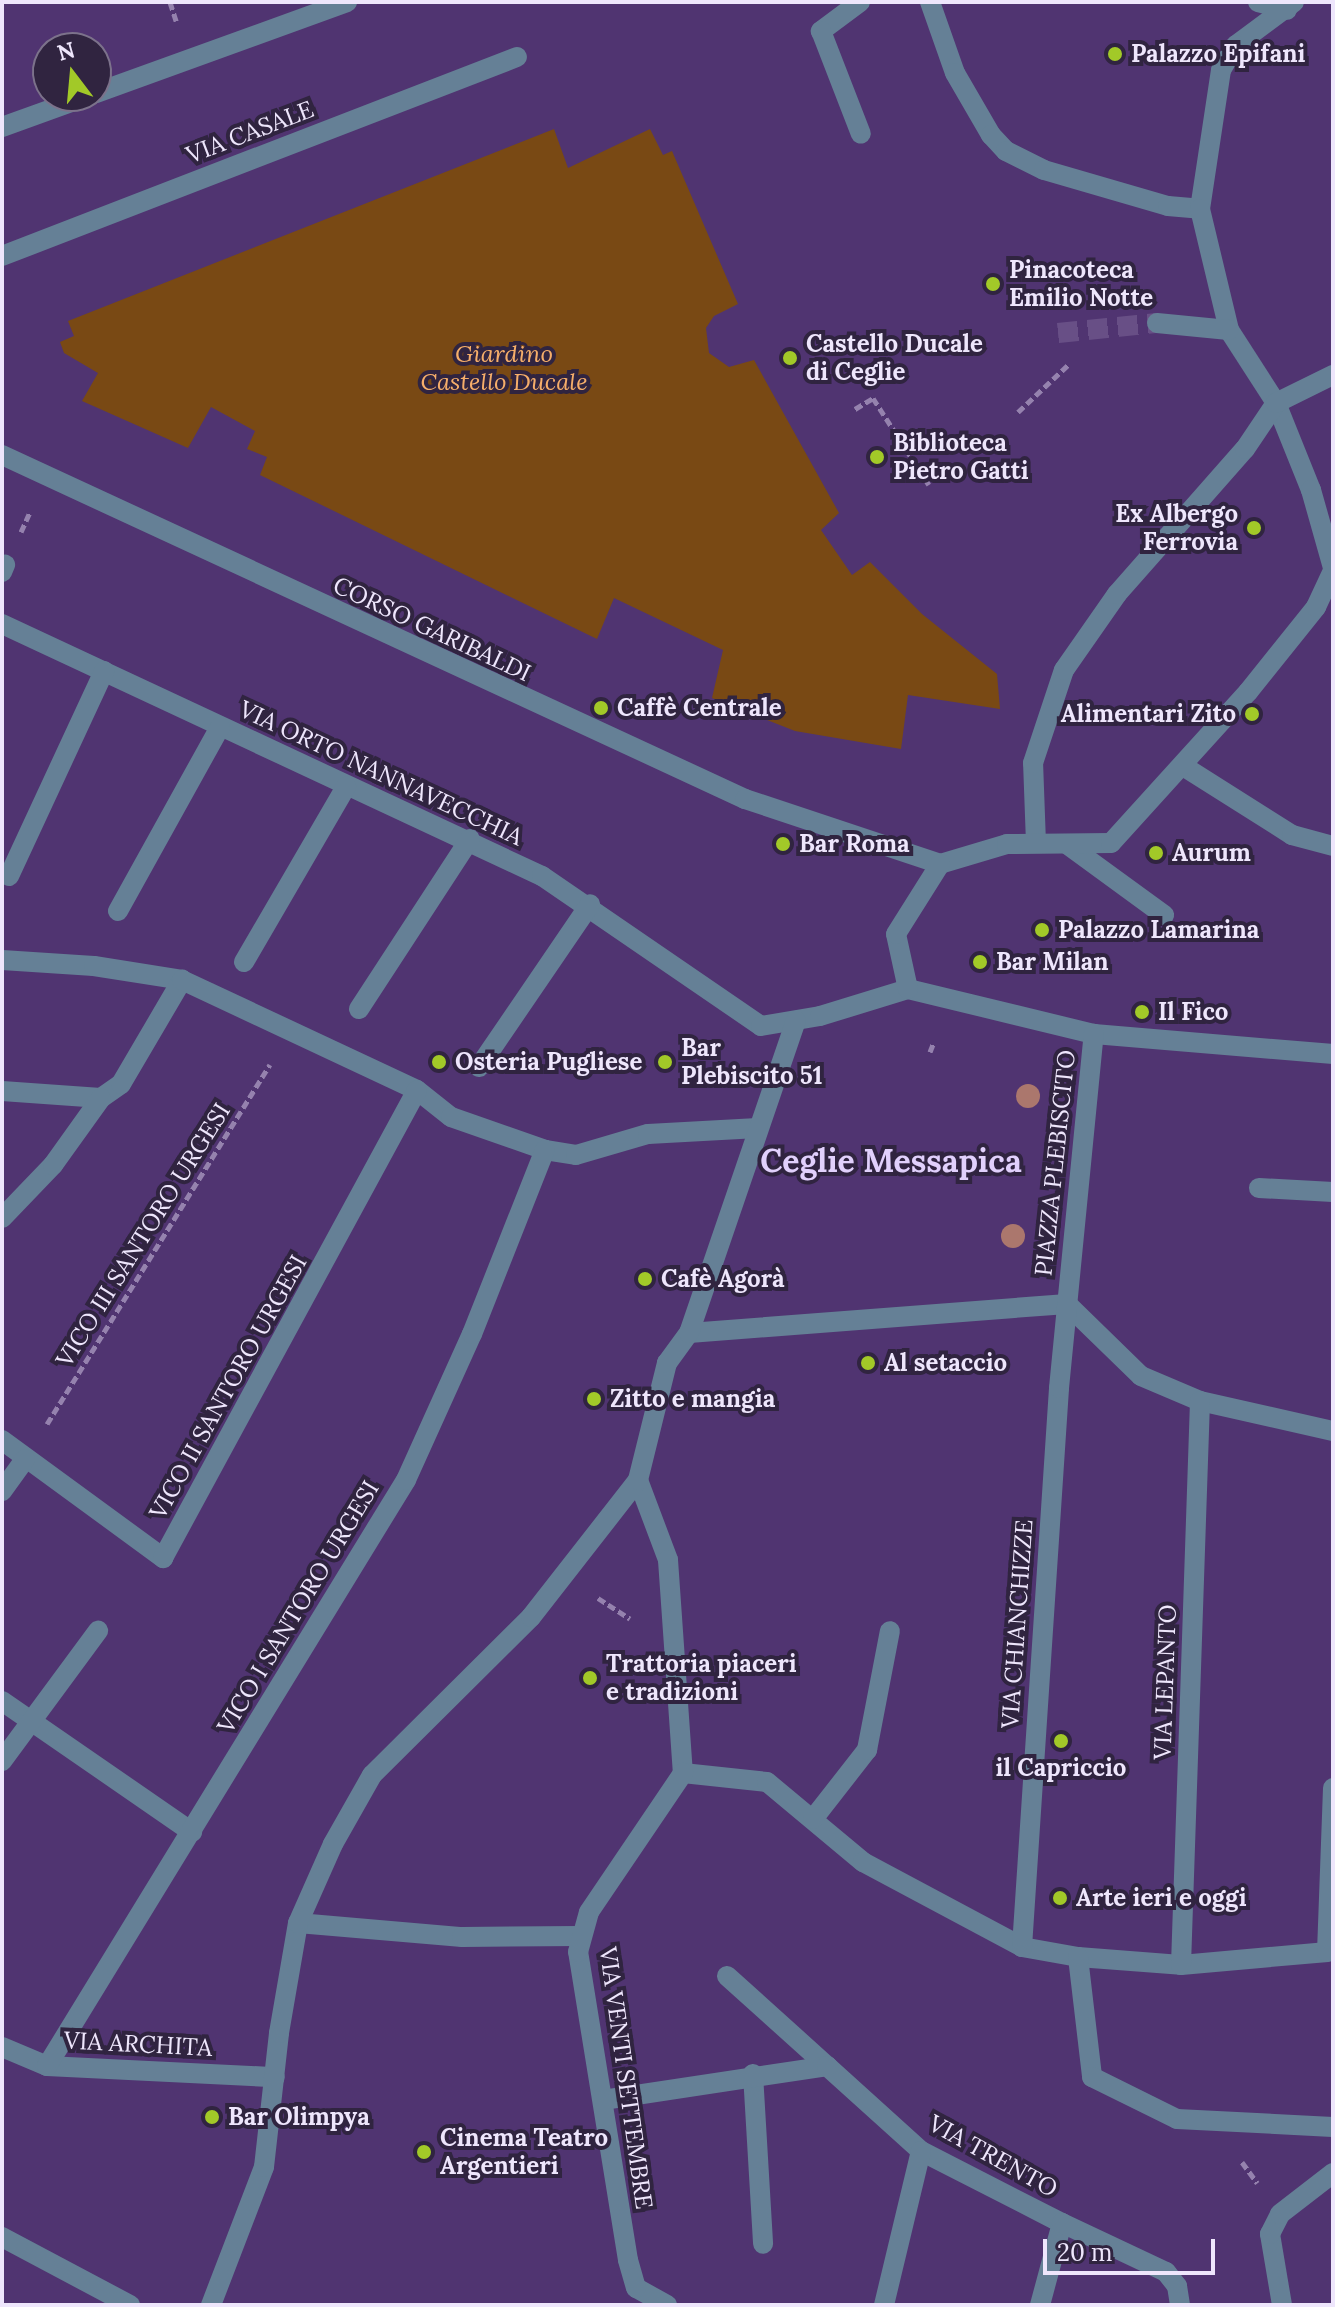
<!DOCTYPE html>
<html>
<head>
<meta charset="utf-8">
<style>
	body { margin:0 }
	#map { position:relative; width:1335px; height:2307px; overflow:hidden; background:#503471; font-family:Lora,serif }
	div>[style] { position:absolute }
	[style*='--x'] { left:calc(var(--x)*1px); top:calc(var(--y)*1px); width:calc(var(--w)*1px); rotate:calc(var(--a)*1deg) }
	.green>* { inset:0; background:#794914 }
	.minor-tunnel>* { height:20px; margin-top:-10px; transform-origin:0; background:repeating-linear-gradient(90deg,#684f86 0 20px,transparent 0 30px) }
	.path>* { height:5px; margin-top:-2.5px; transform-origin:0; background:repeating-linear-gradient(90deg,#9582ae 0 8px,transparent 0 12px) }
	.minor>* { height:20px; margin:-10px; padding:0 10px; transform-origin:10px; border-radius:10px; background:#658096 }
	.trees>* { width:24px; height:24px; margin:-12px; border-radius:50%; background:#ab776d }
	.dots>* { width:22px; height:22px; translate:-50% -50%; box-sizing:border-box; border:4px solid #302440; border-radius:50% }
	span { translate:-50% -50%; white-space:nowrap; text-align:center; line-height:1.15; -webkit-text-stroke:8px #302440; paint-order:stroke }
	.poi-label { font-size:24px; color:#eee6fc; font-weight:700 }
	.left { translate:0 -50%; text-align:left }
	.right { translate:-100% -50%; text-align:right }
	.street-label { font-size:24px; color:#eee6fc }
	.park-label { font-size:24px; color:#f6ae6a; font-style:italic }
	.district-label { font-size:32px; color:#e1d0fc; font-weight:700 }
	.frame { position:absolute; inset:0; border:4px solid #eee6fc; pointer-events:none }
	.north { position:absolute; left:32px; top:32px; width:80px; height:80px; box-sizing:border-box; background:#302440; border:2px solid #7c728b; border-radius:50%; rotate:344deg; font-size:22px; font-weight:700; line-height:32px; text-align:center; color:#eee6fc }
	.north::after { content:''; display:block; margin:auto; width:28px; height:36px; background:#a2c928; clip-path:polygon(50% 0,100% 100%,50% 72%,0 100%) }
	.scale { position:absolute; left:1043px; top:2239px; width:172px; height:36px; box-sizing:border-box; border:4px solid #eee6fc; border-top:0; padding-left:10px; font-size:24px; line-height:28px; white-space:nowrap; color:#eee6fc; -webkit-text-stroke:6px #302440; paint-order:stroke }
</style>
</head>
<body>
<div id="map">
	<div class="green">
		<i style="clip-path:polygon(554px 129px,568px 168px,650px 129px,663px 155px,672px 151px,738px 304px,714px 316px,706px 328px,709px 353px,729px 367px,754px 360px,839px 513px,821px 530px,852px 575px,870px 562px,922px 614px,997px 674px,1000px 709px,908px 695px,901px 749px,795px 731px,712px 698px,723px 650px,614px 598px,597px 639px,260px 475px,267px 457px,247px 449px,255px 431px,211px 407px,188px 448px,82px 401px,98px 373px,64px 353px,60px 342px,74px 336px,68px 321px)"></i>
	</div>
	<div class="minor-tunnel">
		<i style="--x:1058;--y:333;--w:100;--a:-5.8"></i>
	</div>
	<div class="path">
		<i style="--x:170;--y:2;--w:20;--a:72"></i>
		<i style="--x:855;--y:409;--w:21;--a:-31"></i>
		<i style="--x:873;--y:398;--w:103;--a:57.2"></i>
		<i style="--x:1018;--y:412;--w:71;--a:-43.3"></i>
		<i style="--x:21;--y:532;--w:22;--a:-66"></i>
		<i style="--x:930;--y:1052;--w:9;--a:-69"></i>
		<i style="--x:47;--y:1424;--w:423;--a:-58.2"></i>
		<i style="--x:598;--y:1598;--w:38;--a:33"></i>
		<i style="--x:1242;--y:2162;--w:26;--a:54"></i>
	</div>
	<div class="minor">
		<i style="--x:860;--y:2;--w:49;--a:143.4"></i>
		<i style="--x:821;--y:31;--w:110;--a:68.8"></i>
		<i style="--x:930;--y:2;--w:75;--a:70.6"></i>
		<i style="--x:955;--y:73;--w:72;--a:59.9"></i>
		<i style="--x:991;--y:135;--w:22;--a:47"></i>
		<i style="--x:1006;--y:151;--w:42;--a:26.6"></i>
		<i style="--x:1044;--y:170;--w:129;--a:16.2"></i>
		<i style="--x:1168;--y:206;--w:32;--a:5"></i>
		<i style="--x:1258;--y:2;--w:30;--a:15"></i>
		<i style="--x:1294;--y:2;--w:72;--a:143.4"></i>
		<i style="--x:1236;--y:45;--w:29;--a:121"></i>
		<i style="--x:1221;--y:70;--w:141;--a:98.6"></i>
		<i style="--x:1200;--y:209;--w:124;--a:76.5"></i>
		<i style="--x:1229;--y:330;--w:87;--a:57.2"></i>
		<i style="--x:1276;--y:403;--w:94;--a:68.1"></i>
		<i style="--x:1311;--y:490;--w:81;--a:74.2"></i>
		<i style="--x:96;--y:93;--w:267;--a:-19.9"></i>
		<i style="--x:2;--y:127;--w:91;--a:-19.8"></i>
		<i style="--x:2;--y:256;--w:552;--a:-21.13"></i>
		<i style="--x:1157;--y:323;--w:72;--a:5.6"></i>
		<i style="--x:2;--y:455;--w:819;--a:24.84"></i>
		<i style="--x:745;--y:799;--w:206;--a:18.4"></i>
		<i style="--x:2;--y:572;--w:8;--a:-67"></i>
		<i style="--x:2;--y:624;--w:596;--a:25.02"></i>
		<i style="--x:542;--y:876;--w:265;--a:34.4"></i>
		<i style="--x:761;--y:1026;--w:60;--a:-9.6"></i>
		<i style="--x:820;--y:1016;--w:92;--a:-17.1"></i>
		<i style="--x:908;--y:989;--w:191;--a:13.6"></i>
		<i style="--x:1094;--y:1034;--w:240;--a:4.8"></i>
		<i style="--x:1183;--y:766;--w:129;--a:32.3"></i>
		<i style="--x:1292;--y:835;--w:42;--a:15"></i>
		<i style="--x:1036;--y:843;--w:80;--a:-92.1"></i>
		<i style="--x:1033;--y:763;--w:98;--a:-71.6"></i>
		<i style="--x:1064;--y:670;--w:93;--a:-55.1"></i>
		<i style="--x:1117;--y:594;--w:193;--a:-48.6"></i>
		<i style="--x:1245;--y:449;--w:55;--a:-56"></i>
		<i style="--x:1276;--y:403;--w:64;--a:-26.2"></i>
		<i style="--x:1068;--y:845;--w:119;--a:36.1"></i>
		<i style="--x:940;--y:864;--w:70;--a:-16.6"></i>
		<i style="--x:1007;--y:844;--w:104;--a:-0.6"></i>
		<i style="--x:1111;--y:843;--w:204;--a:-47.8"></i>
		<i style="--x:1248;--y:692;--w:109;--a:-51.3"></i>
		<i style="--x:1316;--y:607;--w:40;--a:-65"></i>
		<i style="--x:9;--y:876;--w:226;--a:-65.1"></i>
		<i style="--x:118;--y:911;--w:210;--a:-61"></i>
		<i style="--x:2;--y:960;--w:92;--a:3.7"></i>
		<i style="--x:94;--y:966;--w:89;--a:9"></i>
		<i style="--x:244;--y:962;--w:203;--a:-59.8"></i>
		<i style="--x:908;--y:989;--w:56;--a:-102.3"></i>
		<i style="--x:896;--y:934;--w:83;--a:-57.8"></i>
		<i style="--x:359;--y:1009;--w:203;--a:-56.9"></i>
		<i style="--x:479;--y:1067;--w:197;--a:-55.7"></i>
		<i style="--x:2;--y:1091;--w:99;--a:4"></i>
		<i style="--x:101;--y:1098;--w:24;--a:-35"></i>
		<i style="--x:121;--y:1084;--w:121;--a:-59.6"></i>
		<i style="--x:182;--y:980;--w:259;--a:25.1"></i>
		<i style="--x:417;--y:1090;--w:43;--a:38.5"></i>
		<i style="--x:451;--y:1117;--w:100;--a:19.3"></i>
		<i style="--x:545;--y:1150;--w:31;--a:9"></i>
		<i style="--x:576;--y:1155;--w:75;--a:-16.3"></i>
		<i style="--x:648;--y:1134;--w:110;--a:-3.1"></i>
		<i style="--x:1259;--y:1188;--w:74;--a:3.1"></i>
		<i style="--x:2;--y:1218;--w:74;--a:-46.1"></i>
		<i style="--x:53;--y:1165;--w:82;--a:-54.4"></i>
		<i style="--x:1067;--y:1304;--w:103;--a:44.2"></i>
		<i style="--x:1141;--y:1376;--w:64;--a:23"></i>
		<i style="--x:1200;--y:1401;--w:136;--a:12.7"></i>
		<i style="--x:689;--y:1333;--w:379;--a:-4.4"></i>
		<i style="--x:2;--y:1440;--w:200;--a:36.2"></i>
		<i style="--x:163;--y:1558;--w:532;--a:-61.51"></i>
		<i style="--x:638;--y:1480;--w:85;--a:69.4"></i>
		<i style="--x:668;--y:1560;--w:214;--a:86"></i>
		<i style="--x:2;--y:1491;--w:39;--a:-54"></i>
		<i style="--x:2;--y:1701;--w:231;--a:34.6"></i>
		<i style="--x:2;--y:1761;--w:162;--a:-53.6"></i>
		<i style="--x:683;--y:1773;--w:84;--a:6.1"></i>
		<i style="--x:767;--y:1782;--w:125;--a:39.8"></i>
		<i style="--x:863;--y:1862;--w:180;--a:28.1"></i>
		<i style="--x:1022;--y:1947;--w:57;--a:10.1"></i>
		<i style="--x:1078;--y:1957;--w:103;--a:4.4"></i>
		<i style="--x:1181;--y:1965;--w:147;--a:-5.1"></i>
		<i style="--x:1327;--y:1952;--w:164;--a:-87.9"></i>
		<i style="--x:813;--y:1819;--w:88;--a:-52"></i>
		<i style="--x:867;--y:1750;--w:121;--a:-79.1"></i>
		<i style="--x:298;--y:1923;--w:165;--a:4.9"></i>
		<i style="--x:462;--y:1937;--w:118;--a:-0.5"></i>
		<i style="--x:1022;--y:1947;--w:560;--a:-86.21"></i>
		<i style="--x:1059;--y:1388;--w:356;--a:-84.4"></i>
		<i style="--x:1078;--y:1957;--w:121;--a:83.3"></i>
		<i style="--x:1092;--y:2077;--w:95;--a:26.3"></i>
		<i style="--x:1177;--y:2119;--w:156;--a:2.9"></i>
		<i style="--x:1181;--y:1965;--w:564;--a:-88.07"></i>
		<i style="--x:727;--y:1976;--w:135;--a:42"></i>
		<i style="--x:2;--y:2047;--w:49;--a:22.9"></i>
		<i style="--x:47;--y:2066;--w:228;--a:2.8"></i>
		<i style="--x:47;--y:2066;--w:687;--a:-58.51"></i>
		<i style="--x:406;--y:1480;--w:160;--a:-65.7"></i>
		<i style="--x:472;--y:1334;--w:198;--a:-68.4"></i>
		<i style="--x:753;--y:2074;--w:170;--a:86.6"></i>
		<i style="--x:603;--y:2100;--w:227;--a:-8.6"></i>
		<i style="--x:827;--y:2066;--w:127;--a:42.1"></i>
		<i style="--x:921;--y:2151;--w:158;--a:27.1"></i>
		<i style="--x:1062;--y:2223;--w:85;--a:105"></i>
		<i style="--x:1062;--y:2223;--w:115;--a:25.2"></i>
		<i style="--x:1166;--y:2272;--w:18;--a:52"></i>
		<i style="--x:1177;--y:2286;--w:19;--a:81"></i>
		<i style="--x:2;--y:2237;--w:145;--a:28"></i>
		<i style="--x:211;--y:2305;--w:148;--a:-69"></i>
		<i style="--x:264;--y:2167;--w:135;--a:-83.6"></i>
		<i style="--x:279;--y:2033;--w:112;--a:-80.2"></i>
		<i style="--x:298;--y:1923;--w:86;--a:-66.1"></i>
		<i style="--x:333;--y:1844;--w:79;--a:-60.5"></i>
		<i style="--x:372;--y:1775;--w:224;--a:-44.8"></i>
		<i style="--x:531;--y:1617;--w:174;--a:-52"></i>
		<i style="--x:638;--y:1480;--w:121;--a:-76.1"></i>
		<i style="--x:667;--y:1363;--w:37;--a:-54"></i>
		<i style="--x:689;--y:1333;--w:330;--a:-71.1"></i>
		<i style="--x:667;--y:2305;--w:35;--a:-151"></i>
		<i style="--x:636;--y:2288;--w:29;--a:-106"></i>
		<i style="--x:628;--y:2260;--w:312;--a:-99.2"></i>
		<i style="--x:578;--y:1952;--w:41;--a:-74.6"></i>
		<i style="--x:589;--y:1912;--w:168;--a:-55.9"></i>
		<i style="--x:884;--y:2305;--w:158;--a:-76.5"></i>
		<i style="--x:1282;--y:2305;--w:72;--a:-99.6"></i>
		<i style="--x:1270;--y:2234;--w:22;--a:-63"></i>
		<i style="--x:1280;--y:2214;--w:67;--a:-37.7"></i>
	</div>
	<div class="trees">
		<i style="left:1028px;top:1096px"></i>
		<i style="left:1013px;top:1236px"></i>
	</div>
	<div class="dots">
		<i style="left:1115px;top:54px;background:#a2c928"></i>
		<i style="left:993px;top:284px;background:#a2c928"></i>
		<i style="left:790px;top:358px;background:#a2c928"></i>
		<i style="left:877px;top:457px;background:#a2c928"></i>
		<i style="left:1254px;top:528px;background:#a2c928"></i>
		<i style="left:601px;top:708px;background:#a2c928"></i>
		<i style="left:1252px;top:714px;background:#a2c928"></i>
		<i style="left:783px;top:844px;background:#a2c928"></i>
		<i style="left:1156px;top:853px;background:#a2c928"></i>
		<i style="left:1042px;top:930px;background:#a2c928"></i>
		<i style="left:980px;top:962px;background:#a2c928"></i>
		<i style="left:1142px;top:1012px;background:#a2c928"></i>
		<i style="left:439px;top:1062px;background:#a2c928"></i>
		<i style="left:665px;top:1062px;background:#a2c928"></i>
		<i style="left:645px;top:1279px;background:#a2c928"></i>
		<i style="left:868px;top:1363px;background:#a2c928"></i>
		<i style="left:594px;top:1399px;background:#a2c928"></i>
		<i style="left:590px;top:1678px;background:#a2c928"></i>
		<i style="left:1061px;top:1741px;background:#a2c928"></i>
		<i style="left:1060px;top:1898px;background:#a2c928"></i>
		<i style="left:212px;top:2117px;background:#a2c928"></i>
		<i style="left:424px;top:2152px;background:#a2c928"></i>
	</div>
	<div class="poi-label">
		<span class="left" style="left:1131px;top:54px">Palazzo Epifani</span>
		<span class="left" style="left:1009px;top:284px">Pinacoteca<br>Emilio Notte</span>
		<span class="left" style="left:806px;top:358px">Castello Ducale<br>di Ceglie</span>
		<span class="left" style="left:893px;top:457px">Biblioteca<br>Pietro Gatti</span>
		<span class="right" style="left:1238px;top:528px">Ex Albergo<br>Ferrovia</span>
		<span class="left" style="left:617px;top:708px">Caffè Centrale</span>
		<span class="right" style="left:1236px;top:714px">Alimentari Zito</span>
		<span class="left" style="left:799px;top:844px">Bar Roma</span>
		<span class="left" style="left:1172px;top:853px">Aurum</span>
		<span class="left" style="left:1058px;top:930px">Palazzo Lamarina</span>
		<span class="left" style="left:996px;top:962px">Bar Milan</span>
		<span class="left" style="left:1158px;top:1012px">Il Fico</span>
		<span class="left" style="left:681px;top:1062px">Bar<br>Plebiscito 51</span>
		<span class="left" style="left:455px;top:1062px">Osteria Pugliese</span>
		<span class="left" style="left:661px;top:1279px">Cafè Agorà</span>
		<span class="left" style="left:884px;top:1363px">Al setaccio</span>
		<span class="left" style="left:610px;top:1399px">Zitto e mangia</span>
		<span class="left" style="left:606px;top:1678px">Trattoria piaceri<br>e tradizioni</span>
		<span style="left:1061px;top:1768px">il Capriccio</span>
		<span class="left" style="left:1076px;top:1898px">Arte ieri e oggi</span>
		<span class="left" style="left:228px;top:2117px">Bar Olimpya</span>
		<span class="left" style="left:440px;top:2152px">Cinema Teatro<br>Argentieri</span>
	</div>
	<div class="street-label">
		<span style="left:250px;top:132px;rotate:-21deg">VIA CASALE</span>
		<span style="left:432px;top:629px;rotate:25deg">CORSO GARIBALDI</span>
		<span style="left:381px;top:773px;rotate:25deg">VIA ORTO NANNAVECCHIA</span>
		<span style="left:1055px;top:1163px;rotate:-84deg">PIAZZA PLEBISCITO</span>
		<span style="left:143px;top:1235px;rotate:-58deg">VICO III SANTORO URGESI</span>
		<span style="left:228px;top:1387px;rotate:-61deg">VICO II SANTORO URGESI</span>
		<span style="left:298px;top:1607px;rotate:-59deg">VICO I SANTORO URGESI</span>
		<span style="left:1017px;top:1624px;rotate:-86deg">VIA CHIANCHIZZE</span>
		<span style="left:1165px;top:1682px;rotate:-88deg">VIA LEPANTO</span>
		<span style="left:138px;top:2044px;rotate:3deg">VIA ARCHITA</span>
		<span style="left:626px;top:2078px;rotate:82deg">VIA VENTI SETTEMBRE</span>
		<span style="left:993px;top:2156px;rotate:29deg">VIA TRENTO</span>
	</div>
	<div class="park-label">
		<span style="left:504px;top:368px">Giardino<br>Castello Ducale</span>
	</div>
	<div class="district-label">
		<span style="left:891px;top:1161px">Ceglie Messapica</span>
	</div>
	<div class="frame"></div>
	<div class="north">N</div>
	<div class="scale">20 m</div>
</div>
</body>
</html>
